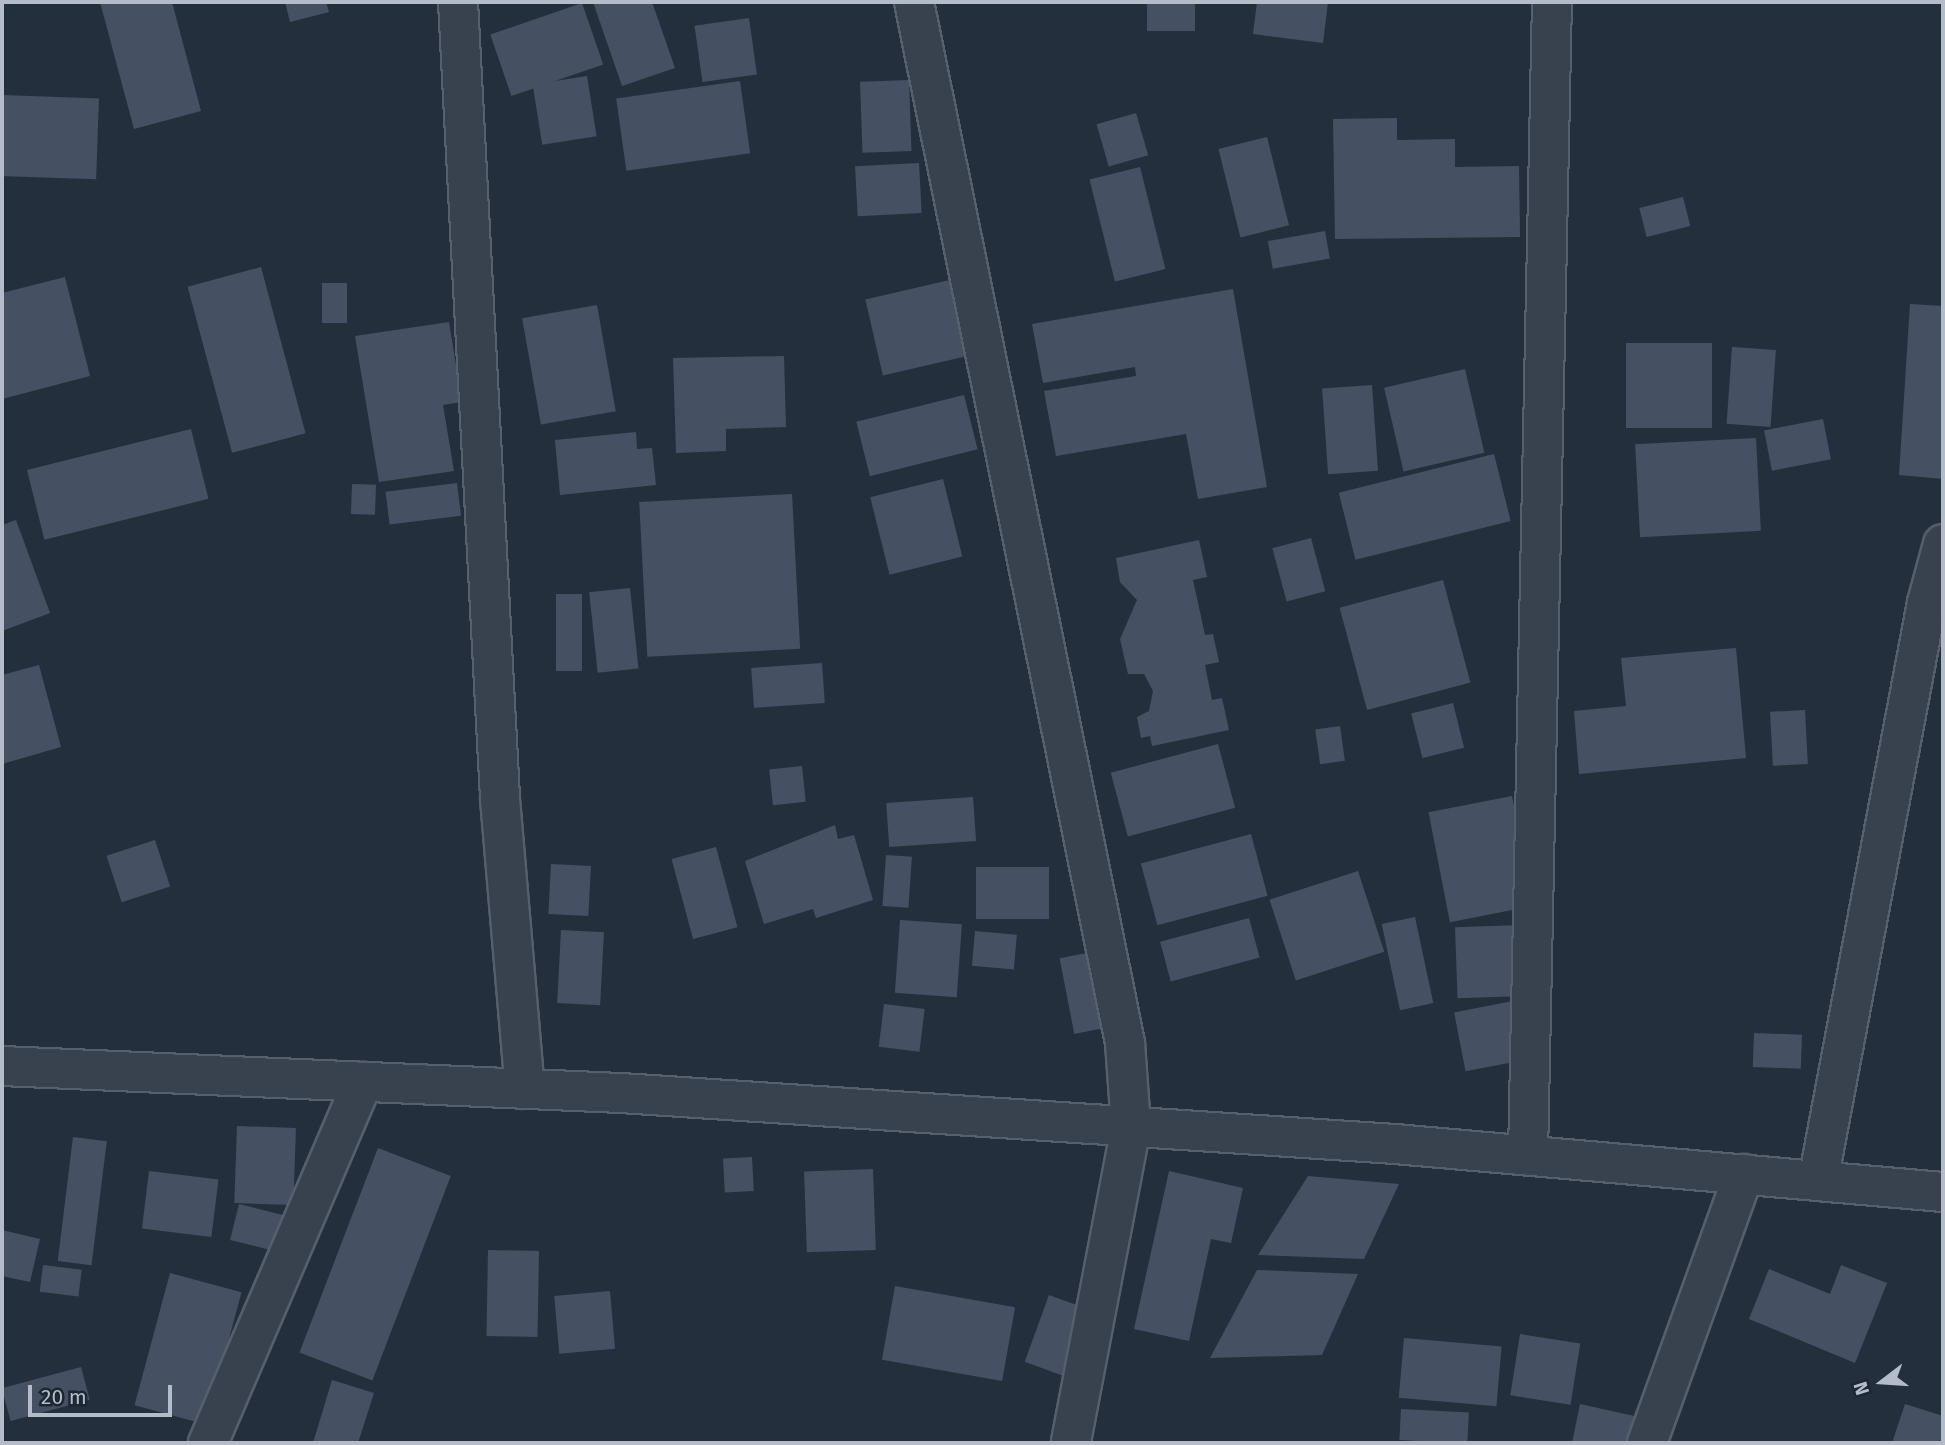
<!DOCTYPE html>
<html>
<head>
<meta charset="utf-8">
<style>
	body { margin:0 }
	#map { position:relative; width:1945px; height:1445px; overflow:hidden; background:#242f3e; font-family:"Fira Sans",sans-serif }
	div>[style] { position:absolute }
	[style*='--x'] { left:calc(var(--x)*1px); top:calc(var(--y)*1px); width:calc(var(--w)*1px); rotate:calc(var(--a)*1deg) }
	.building>* { inset:0; background:#455162; transform-origin:0 0 }
	.roads { filter:drop-shadow(2px 0 #565f6c) drop-shadow(-2px 0 #565f6c) drop-shadow(0 2px #565f6c) drop-shadow(0 -2px #565f6c) }
	.minor>* { height:38px; margin:-19px; padding:0 19px; transform-origin:19px; border-radius:19px; background:#38414e }
	span { translate:-50% -50%; white-space:nowrap; text-align:center; line-height:1.15; -webkit-text-stroke:7px #1d2633; paint-order:stroke }
	.frame { position:absolute; inset:0; border:4px solid #b4bcc9; pointer-events:none }
	.north { position:absolute; left:1847px; top:1347px; width:70px; height:70px; -webkit-text-stroke:5px #1d2633; paint-order:stroke; rotate:253deg; font-size:19px; font-weight:700; line-height:28px; text-align:center; color:#b4bcc9 }
	.north::after { content:''; display:block; margin:auto; width:24px; height:32px; background:#b4bcc9; clip-path:polygon(50% 0,100% 100%,50% 72%,0 100%) }
	.scale { position:absolute; left:28px; top:1385px; width:144px; height:32px; box-sizing:border-box; border:4px solid #b4bcc9; border-top:0; padding-left:9px; font-size:21px; line-height:24px; white-space:nowrap; color:#b4bcc9; -webkit-text-stroke:5px #1d2633; paint-order:stroke }
</style>
</head>
<body>
<div id="map">
	<div class="building">
		<i style="clip-path:polygon(100px 2px,172px 2px,201px 111px,134px 129px)"></i>
		<i style="clip-path:polygon(285px 2px,326px 2px,329px 12px,290px 22px)"></i>
		<i style="clip-path:polygon(593px 2px,652px 2px,675px 68px,622px 86px)"></i>
		<i style="left:1147px;top:2px;width:48px;height:29px"></i>
		<i style="clip-path:polygon(1257px 2px,1328px 2px,1323px 43px,1253px 34px)"></i>
		<i style="left:582px;top:3px;width:65px;height:97px;rotate:71deg"></i>
		<i style="left:749px;top:18px;width:57px;height:55px;rotate:82deg"></i>
		<i style="left:587px;top:76px;width:61px;height:55px;rotate:81deg"></i>
		<i style="left:909px;top:80px;width:71px;height:49px;rotate:88deg"></i>
		<i style="left:740px;top:81px;width:73px;height:125px;rotate:82deg"></i>
		<i style="left:2px;top:95px;width:97px;height:81px;rotate:2deg"></i>
		<i style="left:1136px;top:113px;width:44px;height:41px;rotate:74deg"></i>
		<i style="clip-path:polygon(1397px 118px,1397px 140px,1455px 139px,1455px 167px,1519px 166px,1520px 237px,1335px 239px,1333px 119px)"></i>
		<i style="left:1267px;top:137px;width:91px;height:50px;rotate:76deg"></i>
		<i style="left:919px;top:163px;width:50px;height:64px;rotate:87deg"></i>
		<i style="left:1140px;top:167px;width:105px;height:52px;rotate:76deg"></i>
		<i style="left:1683px;top:197px;width:30px;height:45px;rotate:76deg"></i>
		<i style="left:1325px;top:231px;width:28px;height:58px;rotate:80deg"></i>
		<i style="left:261px;top:267px;width:172px;height:76px;rotate:75deg"></i>
		<i style="clip-path:polygon(65px 277px,90px 376px,2px 399px,2px 293px)"></i>
		<i style="left:954px;top:279px;width:78px;height:91px;rotate:77deg"></i>
		<i style="left:322px;top:283px;width:25px;height:40px"></i>
		<i style="clip-path:polygon(1233px 289px,1267px 487px,1198px 499px,1186px 434px,1056px 456px,1044px 391px,1136px 376px,1135px 367px,1043px 383px,1032px 324px)"></i>
		<i style="clip-path:polygon(1910px 304px,1943px 306px,1943px 479px,1899px 475px)"></i>
		<i style="left:597px;top:305px;width:108px;height:76px;rotate:80deg"></i>
		<i style="clip-path:polygon(449px 322px,462px 402px,443px 405px,454px 471px,379px 482px,355px 336px)"></i>
		<i style="left:1626px;top:343px;width:86px;height:85px"></i>
		<i style="left:1732px;top:347px;width:44px;height:77px;rotate:4deg"></i>
		<i style="clip-path:polygon(784px 356px,786px 427px,726px 429px,726px 451px,676px 453px,673px 358px)"></i>
		<i style="left:1465px;top:369px;width:86px;height:83px;rotate:77deg"></i>
		<i style="left:1372px;top:385px;width:86px;height:50px;rotate:86deg"></i>
		<i style="left:964px;top:395px;width:56px;height:111px;rotate:76deg"></i>
		<i style="left:1823px;top:419px;width:41px;height:60px;rotate:79deg"></i>
		<i style="left:191px;top:429px;width:72px;height:169px;rotate:76deg"></i>
		<i style="clip-path:polygon(636px 432px,637px 449px,652px 448px,656px 485px,560px 495px,555px 440px)"></i>
		<i style="left:1756px;top:438px;width:93px;height:121px;rotate:87deg"></i>
		<i style="left:1494px;top:454px;width:69px;height:160px;rotate:76deg"></i>
		<i style="left:943px;top:479px;width:80px;height:75px;rotate:76deg"></i>
		<i style="left:457px;top:483px;width:33px;height:72px;rotate:83deg"></i>
		<i style="left:352px;top:484px;width:24px;height:30px;rotate:2deg"></i>
		<i style="left:792px;top:494px;width:155px;height:153px;rotate:87deg"></i>
		<i style="clip-path:polygon(16px 520px,50px 613px,2px 631px,2px 525px)"></i>
		<i style="left:1311px;top:538px;width:55px;height:40px;rotate:75deg"></i>
		<i style="clip-path:polygon(1199px 540px,1207px 577px,1193px 580px,1205px 635px,1213px 634px,1219px 662px,1205px 665px,1212px 700px,1222px 698px,1229px 730px,1152px 746px,1150px 736px,1141px 738px,1137px 717px,1149px 711px,1153px 691px,1144px 674px,1128px 674px,1120px 639px,1137px 600px,1120px 582px,1116px 558px)"></i>
		<i style="left:1443px;top:580px;width:106px;height:107px;rotate:75deg"></i>
		<i style="left:630px;top:588px;width:81px;height:41px;rotate:84deg"></i>
		<i style="left:556px;top:594px;width:26px;height:77px"></i>
		<i style="clip-path:polygon(1736px 648px,1746px 758px,1579px 774px,1574px 711px,1626px 706px,1621px 658px)"></i>
		<i style="left:822px;top:663px;width:40px;height:71px;rotate:86deg"></i>
		<i style="clip-path:polygon(39px 665px,61px 747px,2px 764px,2px 675px)"></i>
		<i style="left:1453px;top:703px;width:46px;height:43px;rotate:76deg"></i>
		<i style="left:1805px;top:710px;width:54px;height:35px;rotate:87deg"></i>
		<i style="left:1340px;top:726px;width:35px;height:25px;rotate:82deg"></i>
		<i style="left:1218px;top:744px;width:66px;height:111px;rotate:75deg"></i>
		<i style="left:802px;top:766px;width:36px;height:33px;rotate:84deg"></i>
		<i style="left:1512px;top:796px;width:112px;height:85px;rotate:79deg"></i>
		<i style="left:973px;top:797px;width:44px;height:87px;rotate:86deg"></i>
		<i style="clip-path:polygon(835px 825px,838px 839px,854px 835px,873px 900px,816px 918px,813px 909px,764px 924px,745px 861px)"></i>
		<i style="left:1251px;top:834px;width:64px;height:114px;rotate:75deg"></i>
		<i style="left:155px;top:840px;width:49px;height:51px;rotate:72deg"></i>
		<i style="left:716px;top:847px;width:83px;height:46px;rotate:75deg"></i>
		<i style="left:886px;top:855px;width:26px;height:51px;rotate:4deg"></i>
		<i style="left:551px;top:864px;width:40px;height:50px;rotate:3deg"></i>
		<i style="left:976px;top:867px;width:73px;height:52px"></i>
		<i style="left:1358px;top:871px;width:85px;height:93px;rotate:72deg"></i>
		<i style="left:1415px;top:917px;width:88px;height:34px;rotate:78deg"></i>
		<i style="left:1249px;top:918px;width:41px;height:92px;rotate:75deg"></i>
		<i style="left:900px;top:920px;width:62px;height:73px;rotate:4deg"></i>
		<i style="left:1521px;top:925px;width:71px;height:66px;rotate:88deg"></i>
		<i style="left:561px;top:930px;width:43px;height:73px;rotate:3deg"></i>
		<i style="left:975px;top:931px;width:42px;height:35px;rotate:5deg"></i>
		<i style="left:1092px;top:952px;width:77px;height:33px;rotate:79deg"></i>
		<i style="left:1513px;top:1001px;width:60px;height:60px;rotate:79deg"></i>
		<i style="left:884px;top:1004px;width:41px;height:43px;rotate:7deg"></i>
		<i style="left:1754px;top:1033px;width:48px;height:34px;rotate:2deg"></i>
		<i style="left:237px;top:1126px;width:59px;height:77px;rotate:2deg"></i>
		<i style="left:73px;top:1137px;width:34px;height:125px;rotate:7deg"></i>
		<i style="left:378px;top:1148px;width:78px;height:219px;rotate:21deg"></i>
		<i style="left:752px;top:1157px;width:34px;height:29px;rotate:87deg"></i>
		<i style="left:873px;top:1169px;width:81px;height:69px;rotate:88deg"></i>
		<i style="left:149px;top:1171px;width:70px;height:58px;rotate:7deg"></i>
		<i style="clip-path:polygon(1169px 1171px,1243px 1188px,1231px 1243px,1211px 1239px,1189px 1341px,1134px 1329px)"></i>
		<i style="clip-path:polygon(1308px 1176px,1399px 1184px,1364px 1259px,1258px 1255px)"></i>
		<i style="left:239px;top:1204px;width:46px;height:37px;rotate:14deg"></i>
		<i style="clip-path:polygon(2px 1230px,40px 1239px,30px 1282px,2px 1276px)"></i>
		<i style="left:488px;top:1250px;width:51px;height:86px;rotate:1deg"></i>
		<i style="left:43px;top:1265px;width:39px;height:27px;rotate:7deg"></i>
		<i style="clip-path:polygon(1841px 1265px,1887px 1283px,1855px 1363px,1749px 1319px,1769px 1269px,1830px 1294px)"></i>
		<i style="clip-path:polygon(1257px 1270px,1358px 1274px,1322px 1355px,1210px 1358px)"></i>
		<i style="left:170px;top:1273px;width:74px;height:137px;rotate:15deg"></i>
		<i style="left:895px;top:1286px;width:122px;height:75px;rotate:10deg"></i>
		<i style="left:610px;top:1291px;width:58px;height:56px;rotate:85deg"></i>
		<i style="left:1049px;top:1295px;width:40px;height:71px;rotate:20deg"></i>
		<i style="left:1520px;top:1334px;width:61px;height:62px;rotate:9deg"></i>
		<i style="left:1404px;top:1338px;width:98px;height:60px;rotate:5deg"></i>
		<i style="left:81px;top:1367px;width:34px;height:82px;rotate:75deg"></i>
		<i style="clip-path:polygon(332px 1380px,374px 1393px,358px 1443px,313px 1443px)"></i>
		<i style="clip-path:polygon(1580px 1404px,1634px 1416px,1628px 1443px,1572px 1443px)"></i>
		<i style="clip-path:polygon(1905px 1404px,1943px 1416px,1943px 1443px,1892px 1443px)"></i>
		<i style="left:1401px;top:1409px;width:68px;height:31px;rotate:3deg"></i>
	</div>
	<div class="roads">
		<div class="minor">
			<i style="--x:458;--y:2;--w:798;--a:86.98"></i>
			<i style="--x:500;--y:799;--w:291;--a:85.1"></i>
			<i style="--x:914;--y:2;--w:1062;--a:78.54"></i>
			<i style="--x:1125;--y:1043;--w:84;--a:85.9"></i>
			<i style="--x:1131;--y:1127;--w:322;--a:100.8"></i>
			<i style="--x:2;--y:1066;--w:620;--a:2.5"></i>
			<i style="--x:621;--y:1093;--w:776;--a:3.77"></i>
			<i style="--x:1395;--y:1144;--w:550;--a:5.01"></i>
			<i style="--x:1528;--y:1155;--w:1153;--a:-88.81"></i>
			<i style="--x:1818;--y:1181;--w:588;--a:-79.32"></i>
			<i style="--x:1927;--y:603;--w:61;--a:-74.8"></i>
			<i style="--x:208;--y:1443;--w:393;--a:-66.8"></i>
			<i style="--x:1647;--y:1443;--w:286;--a:-70.2"></i>
		</div>
	</div>
	<div class="frame"></div>
	<div class="north">N</div>
	<div class="scale">20 m</div>
</div>
</body>
</html>
